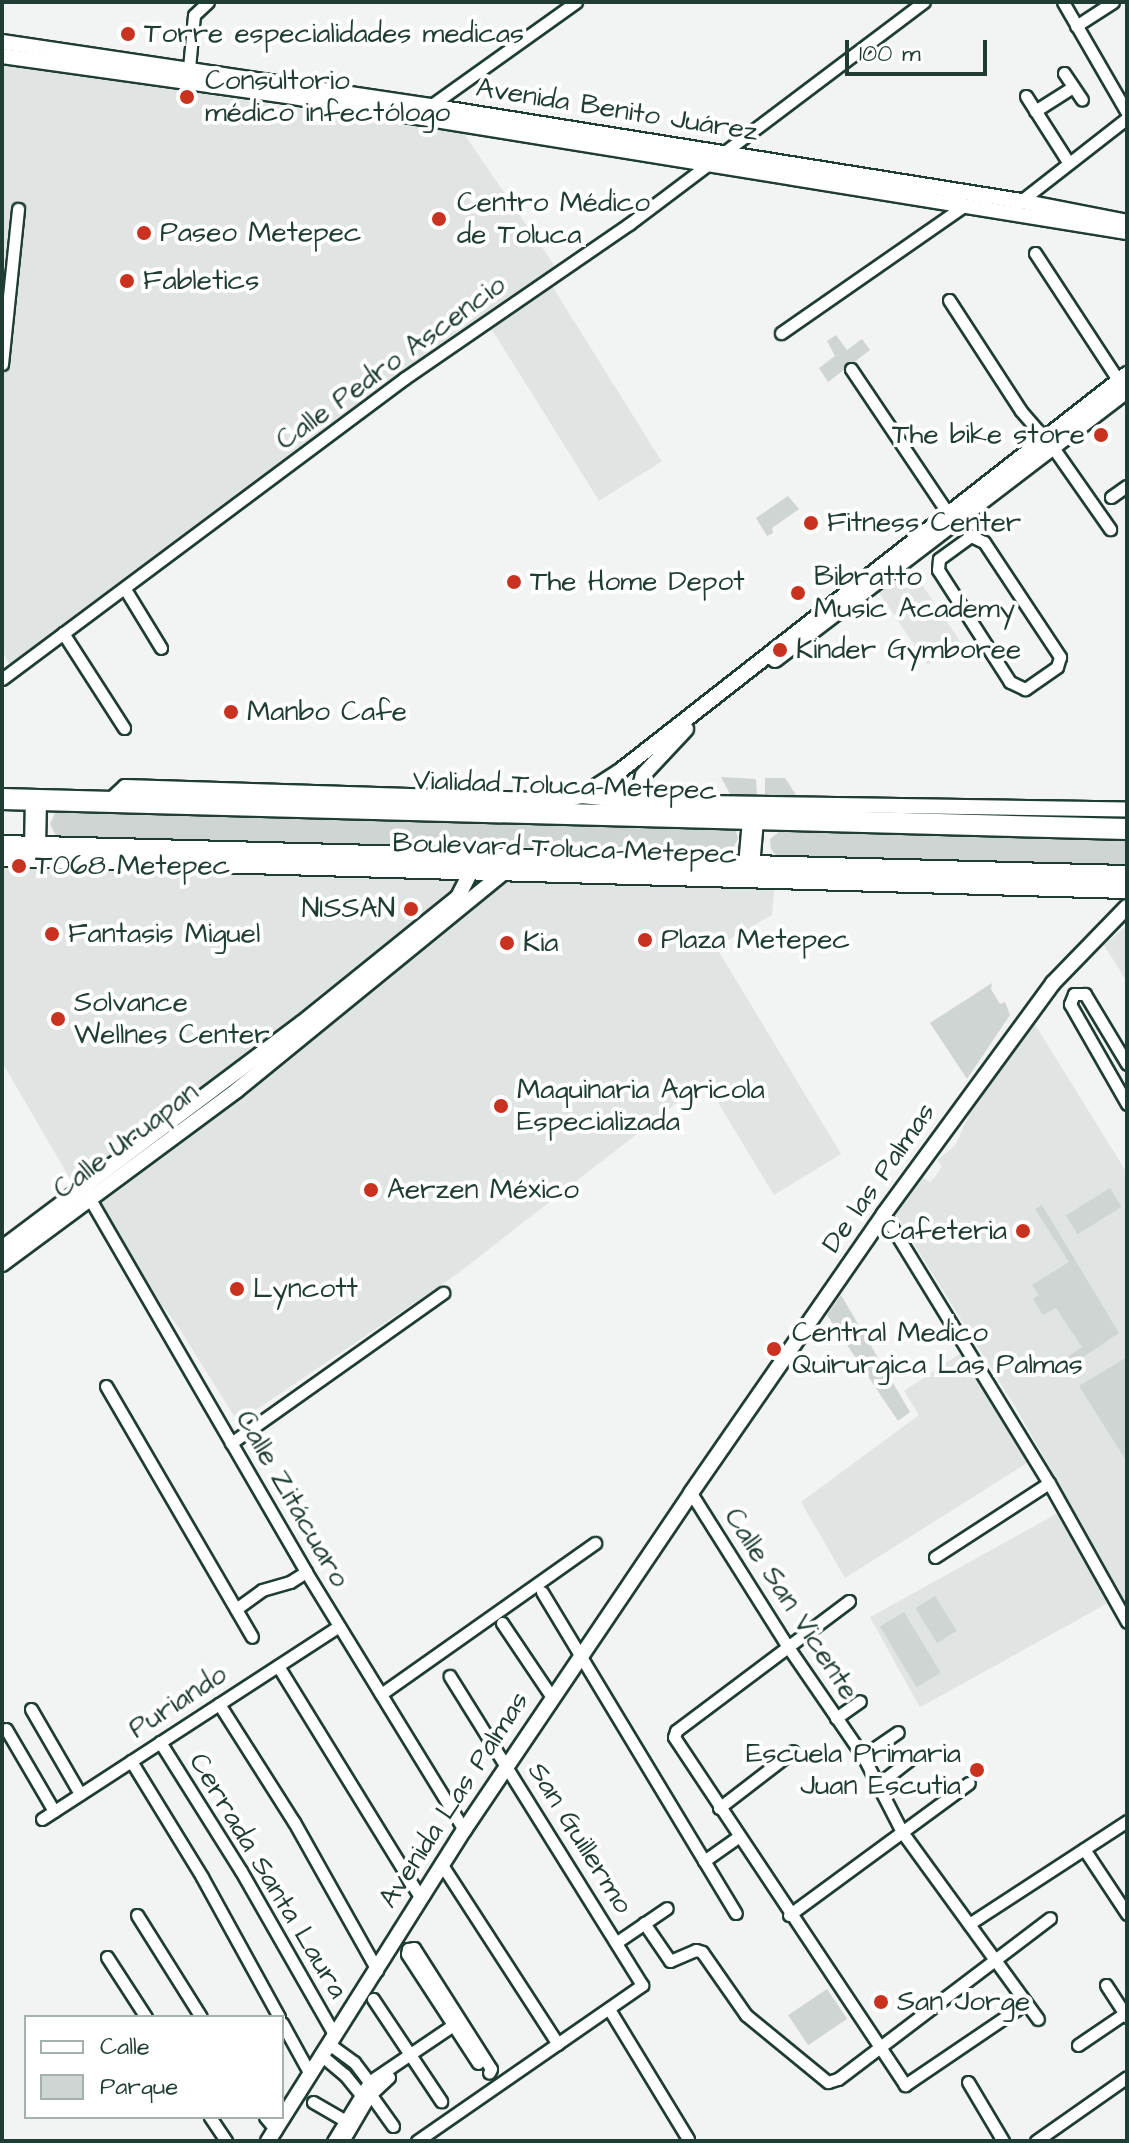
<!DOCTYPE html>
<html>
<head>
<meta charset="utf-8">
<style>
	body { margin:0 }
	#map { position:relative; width:1129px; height:2143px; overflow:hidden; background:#f2f3f3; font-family:"Architects Daughter",sans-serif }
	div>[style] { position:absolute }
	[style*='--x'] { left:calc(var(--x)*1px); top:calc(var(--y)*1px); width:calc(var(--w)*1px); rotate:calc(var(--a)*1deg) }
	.built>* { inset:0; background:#e0e4e3; transform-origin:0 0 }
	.green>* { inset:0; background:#ced5d3; transform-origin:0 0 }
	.roads { filter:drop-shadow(2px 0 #1f3d34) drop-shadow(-2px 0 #1f3d34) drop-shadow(0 2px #1f3d34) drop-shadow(0 -2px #1f3d34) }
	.street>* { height:11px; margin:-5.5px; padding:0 5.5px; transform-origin:5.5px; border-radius:5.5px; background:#fff }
	.secondary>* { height:14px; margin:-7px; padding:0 7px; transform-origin:7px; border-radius:7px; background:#fff }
	.highway>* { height:20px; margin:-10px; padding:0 10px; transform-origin:10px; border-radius:10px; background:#fff }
	.dots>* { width:22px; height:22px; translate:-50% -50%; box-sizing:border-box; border:4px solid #fff; border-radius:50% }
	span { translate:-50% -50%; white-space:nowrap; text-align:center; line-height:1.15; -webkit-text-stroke:8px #fff; paint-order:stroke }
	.poi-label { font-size:28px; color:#1f3d34 }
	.left { translate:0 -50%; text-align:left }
	.right { translate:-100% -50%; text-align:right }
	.street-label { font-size:28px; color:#1f3d34 }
	.frame { position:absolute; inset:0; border:4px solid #1f3d34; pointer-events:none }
	.legend { position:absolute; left:24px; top:2015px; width:260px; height:104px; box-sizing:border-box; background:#fff; border:2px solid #a5b1ae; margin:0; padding:10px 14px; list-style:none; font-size:24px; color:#1f3d34 }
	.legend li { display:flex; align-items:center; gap:16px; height:40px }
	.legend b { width:40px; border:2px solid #a5b1ae }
	.scale { position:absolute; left:845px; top:40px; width:142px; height:36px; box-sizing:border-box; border:4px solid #1f3d34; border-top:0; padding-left:10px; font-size:24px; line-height:28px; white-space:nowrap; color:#1f3d34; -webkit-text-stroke:6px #fff; paint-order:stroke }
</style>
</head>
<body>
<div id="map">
	<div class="built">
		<i style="clip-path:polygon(2px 63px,464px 134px,556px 268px,320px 433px,10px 665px,2px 651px)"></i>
		<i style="left:552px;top:286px;width:207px;height:74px;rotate:58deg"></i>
		<i style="left:910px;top:567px;width:91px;height:40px;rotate:56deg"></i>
		<i style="clip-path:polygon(2px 867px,519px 882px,775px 884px,772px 915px,716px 947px,841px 1154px,774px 1195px,705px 1081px,457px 1274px,238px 1422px,179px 1328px,80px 1196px,2px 1062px)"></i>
		<i style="clip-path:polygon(1127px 925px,1127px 982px,1104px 945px)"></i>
		<i style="clip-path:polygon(1034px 1023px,1127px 1173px,1127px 1604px,1016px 1408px,896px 1215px,923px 1178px,930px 1182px,935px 1177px,942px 1166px,937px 1160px,955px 1146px,972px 1108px)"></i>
		<i style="clip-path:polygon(961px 1353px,1027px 1463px,845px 1578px,801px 1502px,919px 1415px,904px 1391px)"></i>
		<i style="left:1058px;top:1513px;width:103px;height:215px;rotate:61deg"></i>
	</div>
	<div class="green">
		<i style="clip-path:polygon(836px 335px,847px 350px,862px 339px,870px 350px,828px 382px,819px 368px,835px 356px,827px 341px)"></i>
		<i style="clip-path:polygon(788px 496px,799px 509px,772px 528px,773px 533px,767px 536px,756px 518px)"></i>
		<i style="clip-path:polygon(721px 777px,756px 779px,757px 797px,731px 796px)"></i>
		<i style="clip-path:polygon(765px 778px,785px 778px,798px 798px,765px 797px)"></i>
		<i style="clip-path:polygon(61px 810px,735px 827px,738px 839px,733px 848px,723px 851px,67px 839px,56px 836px,50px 824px,55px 813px)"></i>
		<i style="clip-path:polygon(781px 830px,1127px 837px,1127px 867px,777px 857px,771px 849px,770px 839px)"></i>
		<i style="clip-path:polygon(992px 983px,991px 989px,1000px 1004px,1005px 1002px,1010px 1015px,967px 1079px,930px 1023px)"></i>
		<i style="left:1110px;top:1188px;width:22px;height:52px;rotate:58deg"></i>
		<i style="clip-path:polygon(1042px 1205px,1119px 1333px,1064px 1370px,1060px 1362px,1082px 1347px,1056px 1308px,1043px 1315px,1033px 1299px,1039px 1295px,1032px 1285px,1069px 1262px,1035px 1209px)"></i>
		<i style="clip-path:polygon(841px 1295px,910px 1412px,898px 1421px,827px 1315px)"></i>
		<i style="clip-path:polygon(1127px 1357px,1127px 1462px,1079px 1386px)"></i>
		<i style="left:935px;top:1596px;width:41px;height:23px;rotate:58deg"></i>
		<i style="left:904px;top:1612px;width:71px;height:28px;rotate:59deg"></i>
		<i style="left:827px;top:1989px;width:36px;height:47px;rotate:56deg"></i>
	</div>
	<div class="roads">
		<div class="street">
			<i style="--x:1063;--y:2;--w:128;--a:60"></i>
			<i style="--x:1076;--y:26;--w:44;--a:-33"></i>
			<i style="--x:189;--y:68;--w:53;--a:-84.6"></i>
			<i style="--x:194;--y:15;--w:19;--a:-43"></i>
			<i style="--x:1064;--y:73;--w:32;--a:56"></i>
			<i style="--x:1026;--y:96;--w:78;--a:57.5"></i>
			<i style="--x:426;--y:109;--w:184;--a:-35.5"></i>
			<i style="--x:1035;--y:111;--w:45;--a:-32.3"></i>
			<i style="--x:1017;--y:204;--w:140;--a:-38"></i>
			<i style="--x:1035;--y:253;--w:159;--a:56.8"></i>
			<i style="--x:949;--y:300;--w:132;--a:57"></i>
			<i style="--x:1021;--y:411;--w:50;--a:49"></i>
			<i style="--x:1054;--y:449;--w:98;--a:55"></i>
			<i style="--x:781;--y:333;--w:221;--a:-34.8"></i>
			<i style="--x:2;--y:364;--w:156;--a:-84.1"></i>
			<i style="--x:851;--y:369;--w:179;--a:56.1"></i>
			<i style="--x:1111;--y:497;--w:19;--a:-35"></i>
			<i style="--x:971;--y:536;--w:14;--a:25"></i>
			<i style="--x:984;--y:542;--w:138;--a:56.5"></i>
			<i style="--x:1060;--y:657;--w:10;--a:107"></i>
			<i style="--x:1057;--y:667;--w:39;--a:145"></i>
			<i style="--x:1025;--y:689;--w:17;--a:-155"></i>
			<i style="--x:1010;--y:682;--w:133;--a:-122.7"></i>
			<i style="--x:938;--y:570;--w:11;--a:-85"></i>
			<i style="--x:939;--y:559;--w:39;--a:-36"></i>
			<i style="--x:125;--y:589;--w:69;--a:58.6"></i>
			<i style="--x:63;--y:633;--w:113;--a:57.3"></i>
			<i style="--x:2;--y:679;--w:503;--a:-36.76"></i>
			<i style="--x:405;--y:378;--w:272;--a:-34.5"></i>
			<i style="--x:629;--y:224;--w:369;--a:-37"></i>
			<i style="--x:1127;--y:1064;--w:82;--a:-121"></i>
			<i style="--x:1085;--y:994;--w:11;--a:180"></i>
			<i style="--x:1074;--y:994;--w:11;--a:112"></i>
			<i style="--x:1070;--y:1004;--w:115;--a:60.3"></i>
			<i style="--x:87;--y:1194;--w:437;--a:59.9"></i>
			<i style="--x:306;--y:1572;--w:303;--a:58.5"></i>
			<i style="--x:884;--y:1214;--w:316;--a:58.5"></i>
			<i style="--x:1049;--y:1483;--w:159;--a:60.7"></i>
			<i style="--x:106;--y:1386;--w:290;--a:59.8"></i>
			<i style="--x:231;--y:1443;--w:260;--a:-35.3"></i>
			<i style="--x:691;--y:1493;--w:182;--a:57.8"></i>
			<i style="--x:788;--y:1647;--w:132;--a:55.5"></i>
			<i style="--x:863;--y:1756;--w:85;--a:62.8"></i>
			<i style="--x:902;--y:1832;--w:231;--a:54"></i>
			<i style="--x:935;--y:1557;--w:136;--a:-33"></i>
			<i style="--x:542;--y:1592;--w:375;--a:58.9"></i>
			<i style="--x:849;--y:1601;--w:216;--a:143.1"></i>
			<i style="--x:676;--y:1731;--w:6;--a:108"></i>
			<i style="--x:674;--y:1737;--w:418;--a:56.4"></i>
			<i style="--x:905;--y:2085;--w:146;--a:-34.1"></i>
			<i style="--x:236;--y:1609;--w:32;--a:-36"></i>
			<i style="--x:262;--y:1590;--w:29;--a:-16"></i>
			<i style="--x:290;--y:1582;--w:19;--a:-32"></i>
			<i style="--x:502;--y:1623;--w:88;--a:56.1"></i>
			<i style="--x:278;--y:1666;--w:273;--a:58.4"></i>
			<i style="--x:381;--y:1694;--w:262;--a:-35.2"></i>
			<i style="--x:219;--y:1704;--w:140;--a:57.6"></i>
			<i style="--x:294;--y:1822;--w:170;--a:60.7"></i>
			<i style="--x:31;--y:1709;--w:98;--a:60"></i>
			<i style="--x:836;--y:1718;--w:29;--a:-35"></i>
			<i style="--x:6;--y:1729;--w:95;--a:59.7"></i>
			<i style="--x:160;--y:1742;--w:152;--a:57.9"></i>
			<i style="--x:241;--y:1871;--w:188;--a:60.3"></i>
			<i style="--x:863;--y:1756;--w:42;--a:-34.4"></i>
			<i style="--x:131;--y:1761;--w:136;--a:58.5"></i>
			<i style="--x:202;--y:1877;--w:160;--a:61.2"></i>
			<i style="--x:877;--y:1785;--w:46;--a:-37.9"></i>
			<i style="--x:719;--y:1808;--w:93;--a:-37.6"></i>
			<i style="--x:42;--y:1819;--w:354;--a:-33"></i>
			<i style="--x:1084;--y:1849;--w:78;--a:56.5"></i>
			<i style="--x:704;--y:1861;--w:42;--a:-35.2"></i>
			<i style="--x:442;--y:1865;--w:213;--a:57.1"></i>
			<i style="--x:137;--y:1915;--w:120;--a:57.9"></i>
			<i style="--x:789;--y:1915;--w:223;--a:-36.3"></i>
			<i style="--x:644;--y:1923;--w:46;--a:55.6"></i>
			<i style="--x:670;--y:1961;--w:28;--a:-23"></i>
			<i style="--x:696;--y:1950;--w:6;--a:18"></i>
			<i style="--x:702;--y:1952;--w:77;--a:55.1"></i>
			<i style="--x:746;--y:2015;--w:106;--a:39.3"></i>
			<i style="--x:828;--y:2082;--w:10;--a:-17"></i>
			<i style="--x:838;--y:2079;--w:266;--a:-37.2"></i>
			<i style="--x:969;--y:1924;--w:189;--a:-33.1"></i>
			<i style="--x:617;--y:1942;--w:60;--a:-34.2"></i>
			<i style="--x:408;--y:1949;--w:6;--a:-9"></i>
			<i style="--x:414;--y:1948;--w:143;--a:57.5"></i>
			<i style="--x:491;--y:2069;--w:4;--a:117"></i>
			<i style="--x:408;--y:1949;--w:5;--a:101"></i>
			<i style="--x:407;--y:1954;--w:130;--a:56.9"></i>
			<i style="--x:107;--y:1957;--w:72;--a:57"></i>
			<i style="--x:1106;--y:1985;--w:38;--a:57"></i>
			<i style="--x:373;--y:1999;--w:123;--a:56.3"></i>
			<i style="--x:609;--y:2009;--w:152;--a:58.7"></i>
			<i style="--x:282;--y:2023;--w:58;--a:61.2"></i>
			<i style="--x:329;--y:2044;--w:31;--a:36"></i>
			<i style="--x:354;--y:2062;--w:25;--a:53"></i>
			<i style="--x:1078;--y:2045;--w:57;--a:-34.2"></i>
			<i style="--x:321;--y:2055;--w:31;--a:40"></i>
			<i style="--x:345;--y:2075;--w:26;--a:51"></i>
			<i style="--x:968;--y:2082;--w:69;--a:59.3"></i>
			<i style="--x:368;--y:2091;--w:43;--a:54.5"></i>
			<i style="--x:313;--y:2102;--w:44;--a:30.1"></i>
			<i style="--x:210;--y:2117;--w:29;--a:56"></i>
			<i style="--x:265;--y:2117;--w:17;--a:50"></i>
			<i style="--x:333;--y:2141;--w:69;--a:-58.6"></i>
			<i style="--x:369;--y:2082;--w:109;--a:-34.1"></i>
			<i style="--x:343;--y:2141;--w:53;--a:-59.6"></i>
			<i style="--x:370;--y:2095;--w:26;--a:-43"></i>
			<i style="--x:417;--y:2141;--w:274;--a:-34.7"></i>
			<i style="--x:642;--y:1985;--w:364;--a:-121.9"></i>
			<i style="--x:1036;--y:2141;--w:111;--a:-35.1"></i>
		</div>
		<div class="secondary">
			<i style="--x:2;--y:42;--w:433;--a:8.5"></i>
			<i style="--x:430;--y:106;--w:599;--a:9.13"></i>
			<i style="--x:1021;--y:201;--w:108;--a:11.2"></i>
			<i style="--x:2;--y:56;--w:288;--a:8"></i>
			<i style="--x:287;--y:96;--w:851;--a:9.2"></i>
			<i style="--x:775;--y:660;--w:443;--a:-37.4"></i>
			<i style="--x:581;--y:796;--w:46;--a:-32.7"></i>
			<i style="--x:620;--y:771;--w:644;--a:-38.06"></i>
			<i style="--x:109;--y:802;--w:22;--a:-43"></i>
			<i style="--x:125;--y:787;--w:435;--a:1.8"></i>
			<i style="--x:560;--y:801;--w:22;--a:-13"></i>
			<i style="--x:581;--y:796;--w:61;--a:5.6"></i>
			<i style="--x:642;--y:802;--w:485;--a:0.9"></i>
			<i style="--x:642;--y:802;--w:11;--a:-105"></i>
			<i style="--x:639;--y:791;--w:16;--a:-76"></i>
			<i style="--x:643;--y:775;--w:63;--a:-46.9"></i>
			<i style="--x:2;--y:859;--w:1125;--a:1.63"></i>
			<i style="--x:2;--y:1248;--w:375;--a:-36.9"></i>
			<i style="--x:302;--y:1023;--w:201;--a:-38.9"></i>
			<i style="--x:458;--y:897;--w:27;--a:-63"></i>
			<i style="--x:2;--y:1264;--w:292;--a:-36.5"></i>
			<i style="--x:237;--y:1090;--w:342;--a:-39.2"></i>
			<i style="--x:268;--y:2141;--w:368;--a:-57.8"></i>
			<i style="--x:464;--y:1830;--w:406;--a:-56"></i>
			<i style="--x:691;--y:1493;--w:339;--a:-55.3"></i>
			<i style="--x:884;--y:1214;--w:286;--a:-53.8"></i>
			<i style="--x:1053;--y:983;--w:106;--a:-45.8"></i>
		</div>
		<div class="highway">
			<i style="--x:2;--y:799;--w:1125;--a:1.53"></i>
			<i style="--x:2;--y:846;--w:1125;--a:1.53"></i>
			<i style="--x:35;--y:847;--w:46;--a:-88.8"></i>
			<i style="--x:749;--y:866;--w:46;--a:-85"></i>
		</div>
	</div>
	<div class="dots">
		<i style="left:128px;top:34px;background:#c8321e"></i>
		<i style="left:187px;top:97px;background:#c8321e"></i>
		<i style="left:439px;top:219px;background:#c8321e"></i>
		<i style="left:144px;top:233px;background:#c8321e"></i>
		<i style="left:127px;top:281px;background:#c8321e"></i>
		<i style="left:1101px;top:435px;background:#c8321e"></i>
		<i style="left:811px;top:523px;background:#c8321e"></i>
		<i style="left:514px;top:582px;background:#c8321e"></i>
		<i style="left:798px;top:593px;background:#c8321e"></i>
		<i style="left:780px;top:650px;background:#c8321e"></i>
		<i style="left:231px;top:712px;background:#c8321e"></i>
		<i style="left:19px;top:866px;background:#c8321e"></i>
		<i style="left:411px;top:909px;background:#c8321e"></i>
		<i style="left:52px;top:934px;background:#c8321e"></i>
		<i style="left:645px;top:940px;background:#c8321e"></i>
		<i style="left:507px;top:943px;background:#c8321e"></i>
		<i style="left:58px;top:1019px;background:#c8321e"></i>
		<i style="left:501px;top:1106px;background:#c8321e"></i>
		<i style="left:371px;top:1190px;background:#c8321e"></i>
		<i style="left:1023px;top:1231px;background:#c8321e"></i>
		<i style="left:237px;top:1289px;background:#c8321e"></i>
		<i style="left:774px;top:1349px;background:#c8321e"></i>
		<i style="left:977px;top:1770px;background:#c8321e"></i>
		<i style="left:881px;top:2002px;background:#c8321e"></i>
	</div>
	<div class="poi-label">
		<span class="left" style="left:144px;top:34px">Torre especialidades medicas</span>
		<span class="left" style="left:205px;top:97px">Consultorio<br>médico infectólogo</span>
		<span class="left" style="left:457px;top:219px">Centro Médico<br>de Toluca</span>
		<span class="left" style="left:160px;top:233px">Paseo Metepec</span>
		<span class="left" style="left:143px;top:281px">Fabletics</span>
		<span class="right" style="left:1085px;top:435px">The bike store</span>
		<span class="left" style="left:827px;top:523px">Fitness Center</span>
		<span class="left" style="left:814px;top:593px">Bibratto<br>Music Academy</span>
		<span class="left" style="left:530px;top:582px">The Home Depot</span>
		<span class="left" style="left:796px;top:650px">Kinder Gymboree</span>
		<span class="left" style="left:247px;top:712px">Manbo Cafe</span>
		<span class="left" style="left:35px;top:866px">T068 Metepec</span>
		<span class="right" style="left:395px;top:909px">NISSAN</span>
		<span class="left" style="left:68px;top:934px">Fantasis Miguel</span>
		<span class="left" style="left:661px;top:940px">Plaza Metepec</span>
		<span class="left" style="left:523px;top:943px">Kia</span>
		<span class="left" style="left:74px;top:1019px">Solvance<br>Wellnes Center</span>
		<span class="left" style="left:517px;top:1106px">Maquinaria Agricola<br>Especializada</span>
		<span class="left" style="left:387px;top:1190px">Aerzen México</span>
		<span class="right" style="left:1007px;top:1231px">Cafeteria</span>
		<span class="left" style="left:253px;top:1289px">Lyncott</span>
		<span class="left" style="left:792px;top:1349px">Central Medico<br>Quirurgica Las Palmas</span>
		<span class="right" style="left:961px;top:1770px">Escuela Primaria<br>Juan Escutia</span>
		<span class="left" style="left:897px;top:2002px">San Jorge</span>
	</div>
	<div class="street-label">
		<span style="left:617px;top:110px;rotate:9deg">Avenida Benito Juárez</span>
		<span style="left:391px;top:363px;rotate:-36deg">Calle Pedro Ascencio</span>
		<span style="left:565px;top:786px;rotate:2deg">Vialidad Toluca-Metepec</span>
		<span style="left:565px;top:849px;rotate:2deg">Boulevard Toluca-Metepec</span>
		<span style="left:126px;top:1141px;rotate:-37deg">Calle Uruapan</span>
		<span style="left:879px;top:1178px;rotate:-55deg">De las Palmas</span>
		<span style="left:292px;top:1499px;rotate:60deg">Calle Zitácuaro</span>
		<span style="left:791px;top:1604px;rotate:57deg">Calle San Vicente</span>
		<span style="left:178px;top:1702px;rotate:-33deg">Puriando</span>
		<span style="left:454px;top:1800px;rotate:-57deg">Avenida Las Palmas</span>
		<span style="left:580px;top:1838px;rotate:58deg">San Guillermo</span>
		<span style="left:268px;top:1876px;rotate:59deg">Cerrada Santa Laura</span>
	</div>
	<div class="frame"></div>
	<ul class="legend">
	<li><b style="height:10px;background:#fff"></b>Calle</li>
	<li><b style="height:22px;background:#ced5d3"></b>Parque</li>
	</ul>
	<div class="scale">100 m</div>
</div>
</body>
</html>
